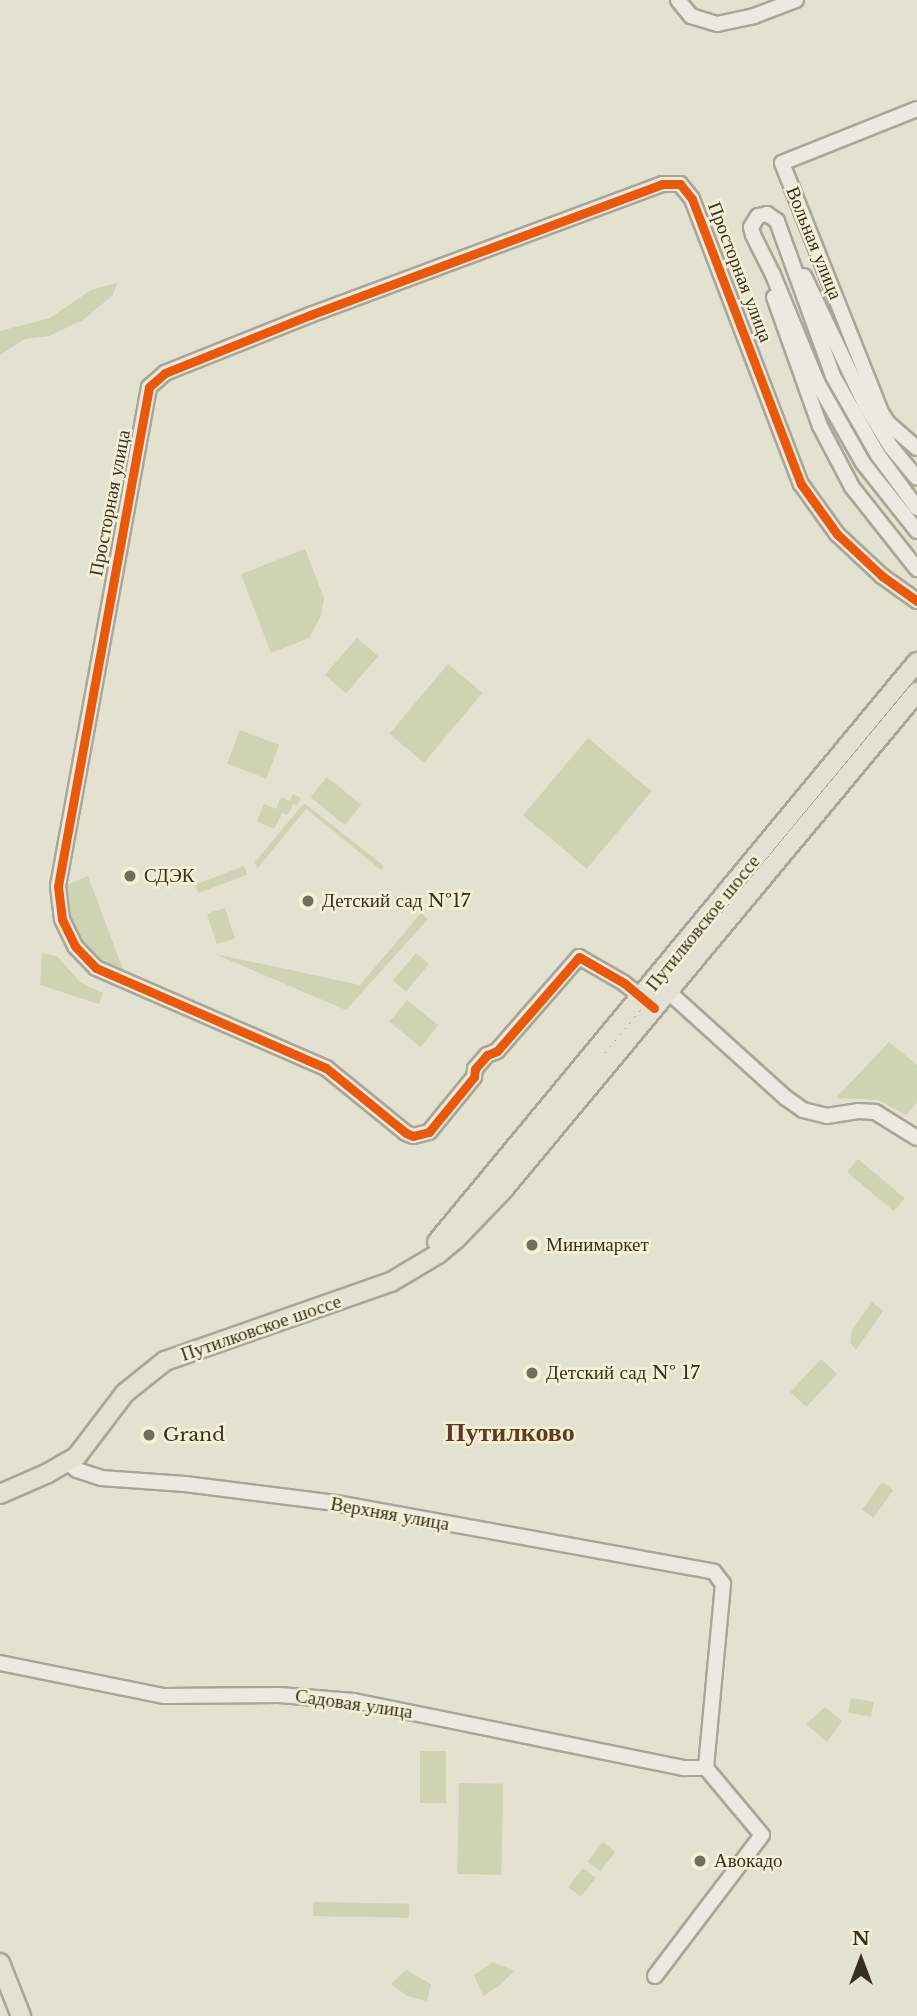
<!DOCTYPE html>
<html>
<head>
<meta charset="utf-8">
<style>
	body { margin:0 }
	#map { position:relative; width:917px; height:2016px; overflow:hidden; background:#e3e1cf; font-family:"Libre Baskerville",serif }
	div>[style] { position:absolute }
	[style*='--x'] { left:calc(var(--x)*1px); top:calc(var(--y)*1px); width:calc(var(--w)*1px); rotate:calc(var(--a)*1deg) }
	.green>* { inset:0; background:#ced4b3; transform-origin:0 0 }
	.roads { filter:drop-shadow(2px 0 #a9a698) drop-shadow(-2px 0 #a9a698) drop-shadow(0 2px #a9a698) drop-shadow(0 -2px #a9a698) }
	.minor>* { height:14px; margin:-7px; padding:0 7px; transform-origin:7px; border-radius:7px; background:#eceae0 }
	.major>* { height:18px; margin:-9px; padding:0 9px; transform-origin:9px; border-radius:9px; background:#e3e1d2 }
	.cycleway>* { height:9px; margin:-4.5px; padding:0 4.5px; transform-origin:4.5px; border-radius:4.5px; background:#e8590c }
	.dots>* { width:19px; height:19px; translate:-50% -50%; box-sizing:border-box; border:4px solid #f3f0d6; border-radius:50% }
	span { translate:-50% -50%; white-space:nowrap; text-align:center; line-height:1.15; -webkit-text-stroke:5px #f3f0d6; paint-order:stroke }
	.street-label { font-size:19px; color:#372f20 }
	.poi-label { font-size:19px; color:#372f20 }
	.left { translate:0 -50%; text-align:left }
	.district-label { font-size:26px; color:#613a23; font-weight:700 }
	.north { position:absolute; left:826px; top:1925px; width:70px; height:70px; -webkit-text-stroke:5px #f3f0d6; paint-order:stroke; rotate:0deg; font-size:19px; font-weight:700; line-height:28px; text-align:center; color:#372f20 }
	.north::after { content:''; display:block; margin:auto; width:24px; height:32px; background:#372f20; clip-path:polygon(50% 0,100% 100%,50% 72%,0 100%) }
</style>
</head>
<body>
<div id="map">
	<div class="green">
		<i style="clip-path:polygon(117px 283px,113px 295px,83px 320px,49px 336px,25px 339px,0 355px,0 331px,50px 318px,91px 290px)"></i>
		<i style="clip-path:polygon(305px 549px,324px 598px,321px 615px,309px 638px,271px 653px,241px 574px)"></i>
		<i style="left:357px;top:638px;width:28px;height:49px;rotate:41deg"></i>
		<i style="left:448px;top:664px;width:45px;height:91px;rotate:40deg"></i>
		<i style="left:240px;top:730px;width:42px;height:36px;rotate:21deg"></i>
		<i style="left:588px;top:738px;width:83px;height:101px;rotate:40deg"></i>
		<i style="left:327px;top:777px;width:44px;height:26px;rotate:39deg"></i>
		<i style="clip-path:polygon(293px 794px,301px 798px,297px 805px,293px 804px,288px 815px,282px 813px,274px 829px,257px 821px,264px 804px,276px 809px,281px 797px,290px 801px)"></i>
		<i style="clip-path:polygon(304px 803px,384px 866px,381px 870px,306px 809px,257px 869px,255px 862px)"></i>
		<i style="left:244px;top:866px;width:9px;height:52px;rotate:69deg"></i>
		<i style="clip-path:polygon(88px 876px,125px 975px,86px 952px,72px 929px,67px 911px,66px 885px)"></i>
		<i style="left:225px;top:908px;width:32px;height:19px;rotate:72deg"></i>
		<i style="clip-path:polygon(421px 913px,428px 919px,346px 1010px,215px 954px,360px 985px)"></i>
		<i style="clip-path:polygon(42px 953px,57px 956px,80px 982px,103px 993px,99px 1004px,40px 985px)"></i>
		<i style="left:416px;top:953px;width:17px;height:36px;rotate:40deg"></i>
		<i style="left:407px;top:1000px;width:40px;height:28px;rotate:39deg"></i>
		<i style="clip-path:polygon(889px 1042px,917px 1065px,917px 1102px,906px 1115px,878px 1100px,836px 1098px)"></i>
		<i style="left:858px;top:1159px;width:61px;height:17px;rotate:40deg"></i>
		<i style="clip-path:polygon(872px 1302px,883px 1311px,856px 1350px,850px 1343px,852px 1330px)"></i>
		<i style="left:821px;top:1359px;width:22px;height:45px;rotate:43deg"></i>
		<i style="left:882px;top:1482px;width:14px;height:34px;rotate:36deg"></i>
		<i style="left:851px;top:1698px;width:23px;height:15px;rotate:10deg"></i>
		<i style="clip-path:polygon(825px 1707px,842px 1721px,827px 1742px,806px 1724px)"></i>
		<i style="left:420px;top:1751px;width:26px;height:52px"></i>
		<i style="left:459px;top:1783px;width:44px;height:91px;rotate:1deg"></i>
		<i style="left:603px;top:1842px;width:16px;height:25px;rotate:38deg"></i>
		<i style="left:583px;top:1868px;width:16px;height:24px;rotate:38deg"></i>
		<i style="left:313px;top:1902px;width:96px;height:14px;rotate:1deg"></i>
		<i style="clip-path:polygon(493px 1962px,514px 1971px,500px 1985px,483px 1996px,474px 1975px)"></i>
		<i style="clip-path:polygon(406px 1970px,431px 1984px,427px 2001px,407px 1996px,391px 1984px)"></i>
	</div>
	<div class="roads">
		<div class="minor">
			<i style="--x:678;--y:0;--w:21;--a:51"></i>
			<i style="--x:691;--y:16;--w:27;--a:17"></i>
			<i style="--x:717;--y:24;--w:38;--a:-12"></i>
			<i style="--x:754;--y:16;--w:45;--a:-20.9"></i>
			<i style="--x:917;--y:109;--w:145;--a:158.2"></i>
			<i style="--x:782;--y:163;--w:268;--a:68.3"></i>
			<i style="--x:881;--y:412;--w:13;--a:58"></i>
			<i style="--x:888;--y:423;--w:38;--a:41"></i>
			<i style="--x:804;--y:276;--w:144;--a:64.5"></i>
			<i style="--x:866;--y:406;--w:48;--a:58.6"></i>
			<i style="--x:891;--y:447;--w:40;--a:50"></i>
			<i style="--x:774;--y:297;--w:137;--a:70.4"></i>
			<i style="--x:820;--y:426;--w:69;--a:62.3"></i>
			<i style="--x:852;--y:487;--w:105;--a:51.6"></i>
			<i style="--x:917;--y:508;--w:66;--a:-126.3"></i>
			<i style="--x:878;--y:455;--w:91;--a:-119.7"></i>
			<i style="--x:833;--y:376;--w:165;--a:-109.9"></i>
			<i style="--x:777;--y:221;--w:12;--a:-145"></i>
			<i style="--x:767;--y:214;--w:9;--a:167"></i>
			<i style="--x:758;--y:216;--w:13;--a:122"></i>
			<i style="--x:751;--y:227;--w:8;--a:76"></i>
			<i style="--x:753;--y:235;--w:45;--a:63.4"></i>
			<i style="--x:773;--y:275;--w:116;--a:67.6"></i>
			<i style="--x:817;--y:382;--w:93;--a:60.4"></i>
			<i style="--x:863;--y:463;--w:87;--a:51.5"></i>
			<i style="--x:662;--y:986;--w:167;--a:42.1"></i>
			<i style="--x:786;--y:1098;--w:21;--a:35"></i>
			<i style="--x:803;--y:1110;--w:25;--a:14"></i>
			<i style="--x:827;--y:1116;--w:31;--a:-9"></i>
			<i style="--x:858;--y:1111;--w:17;--a:3"></i>
			<i style="--x:875;--y:1112;--w:49;--a:31.8"></i>
			<i style="--x:648;--y:1002;--w:31;--a:-142"></i>
			<i style="--x:624;--y:983;--w:52;--a:-150"></i>
			<i style="--x:579;--y:957;--w:125;--a:131.1"></i>
			<i style="--x:497;--y:1051;--w:11;--a:158"></i>
			<i style="--x:487;--y:1055;--w:18;--a:131"></i>
			<i style="--x:475;--y:1069;--w:8;--a:97"></i>
			<i style="--x:474;--y:1077;--w:71;--a:129.3"></i>
			<i style="--x:429;--y:1132;--w:16;--a:166"></i>
			<i style="--x:413;--y:1136;--w:8;--a:-157"></i>
			<i style="--x:406;--y:1133;--w:103;--a:-140.9"></i>
			<i style="--x:326;--y:1068;--w:251;--a:-156.5"></i>
			<i style="--x:96;--y:968;--w:30;--a:-134"></i>
			<i style="--x:75;--y:946;--w:30;--a:-116"></i>
			<i style="--x:62;--y:919;--w:33;--a:-97"></i>
			<i style="--x:58;--y:886;--w:507;--a:-79.66"></i>
			<i style="--x:149;--y:387;--w:21;--a:-41"></i>
			<i style="--x:165;--y:373;--w:156;--a:-21.8"></i>
			<i style="--x:310;--y:315;--w:376;--a:-20.4"></i>
			<i style="--x:662;--y:184;--w:18;--a:0"></i>
			<i style="--x:680;--y:184;--w:19;--a:51"></i>
			<i style="--x:692;--y:199;--w:305;--a:69.1"></i>
			<i style="--x:801;--y:484;--w:62;--a:54.2"></i>
			<i style="--x:837;--y:534;--w:62;--a:43"></i>
			<i style="--x:882;--y:576;--w:43;--a:35.5"></i>
			<i style="--x:68;--y:1463;--w:11;--a:38"></i>
			<i style="--x:77;--y:1470;--w:25;--a:18"></i>
			<i style="--x:101;--y:1478;--w:84;--a:4.1"></i>
			<i style="--x:185;--y:1484;--w:152;--a:7.2"></i>
			<i style="--x:336;--y:1503;--w:384;--a:10.3"></i>
			<i style="--x:714;--y:1572;--w:15;--a:53"></i>
			<i style="--x:723;--y:1584;--w:185;--a:95.3"></i>
			<i style="--x:0;--y:1663;--w:167;--a:11.4"></i>
			<i style="--x:164;--y:1696;--w:115;--a:-0.5"></i>
			<i style="--x:279;--y:1695;--w:75;--a:4.6"></i>
			<i style="--x:354;--y:1701;--w:337;--a:11.5"></i>
			<i style="--x:684;--y:1768;--w:22;--a:0"></i>
			<i style="--x:655;--y:1976;--w:177;--a:-52.8"></i>
			<i style="--x:762;--y:1835;--w:87;--a:-129.9"></i>
		</div>
		<div class="major">
			<i style="--x:437;--y:1242;--w:753;--a:-50.39"></i>
			<i style="--x:0;--y:1494;--w:52;--a:-23.6"></i>
			<i style="--x:48;--y:1473;--w:34;--a:-30"></i>
			<i style="--x:77;--y:1456;--w:79;--a:-52.7"></i>
			<i style="--x:125;--y:1393;--w:51;--a:-38.7"></i>
			<i style="--x:165;--y:1361;--w:239;--a:-19.3"></i>
			<i style="--x:391;--y:1282;--w:55;--a:-30.8"></i>
			<i style="--x:438;--y:1254;--w:23;--a:-40"></i>
			<i style="--x:456;--y:1239;--w:68;--a:-46.2"></i>
			<i style="--x:503;--y:1190;--w:648;--a:-50.26"></i>
			<i style="--x:0;--y:1963;--w:57;--a:68.4"></i>
		</div>
	</div>
	<div class="cycleway">
		<i style="--x:654;--y:1008;--w:39;--a:-140"></i>
		<i style="--x:624;--y:983;--w:52;--a:-150"></i>
		<i style="--x:579;--y:957;--w:125;--a:131.1"></i>
		<i style="--x:497;--y:1051;--w:11;--a:158"></i>
		<i style="--x:487;--y:1055;--w:18;--a:131"></i>
		<i style="--x:475;--y:1069;--w:8;--a:97"></i>
		<i style="--x:474;--y:1077;--w:71;--a:129.3"></i>
		<i style="--x:429;--y:1132;--w:16;--a:166"></i>
		<i style="--x:413;--y:1136;--w:8;--a:-157"></i>
		<i style="--x:406;--y:1133;--w:103;--a:-140.9"></i>
		<i style="--x:326;--y:1068;--w:251;--a:-156.5"></i>
		<i style="--x:96;--y:968;--w:30;--a:-134"></i>
		<i style="--x:75;--y:946;--w:30;--a:-116"></i>
		<i style="--x:62;--y:919;--w:33;--a:-97"></i>
		<i style="--x:58;--y:886;--w:507;--a:-79.66"></i>
		<i style="--x:149;--y:387;--w:21;--a:-41"></i>
		<i style="--x:165;--y:373;--w:156;--a:-21.8"></i>
		<i style="--x:310;--y:315;--w:376;--a:-20.4"></i>
		<i style="--x:662;--y:184;--w:18;--a:0"></i>
		<i style="--x:680;--y:184;--w:19;--a:51"></i>
		<i style="--x:692;--y:199;--w:305;--a:69.1"></i>
		<i style="--x:801;--y:484;--w:62;--a:54.2"></i>
		<i style="--x:837;--y:534;--w:62;--a:43"></i>
		<i style="--x:882;--y:576;--w:43;--a:35.5"></i>
	</div>
	<div class="dots">
		<i style="left:130px;top:876px;background:#736d5d"></i>
		<i style="left:308px;top:901px;background:#736d5d"></i>
		<i style="left:532px;top:1245px;background:#736d5d"></i>
		<i style="left:532px;top:1373px;background:#736d5d"></i>
		<i style="left:149px;top:1435px;background:#736d5d"></i>
		<i style="left:700px;top:1861px;background:#736d5d"></i>
	</div>
	<div class="street-label">
		<span style="left:814px;top:243px;rotate:68deg">Вольная улица</span>
		<span style="left:740px;top:272px;rotate:69deg">Просторная улица</span>
		<span style="left:110px;top:503px;rotate:-79deg">Просторная улица</span>
		<span style="left:703px;top:923px;rotate:-51deg">Путилковское шоссе</span>
		<span style="left:261px;top:1328px;rotate:-19deg">Путилковское шоссе</span>
		<span style="left:390px;top:1514px;rotate:10deg">Верхняя улица</span>
		<span style="left:354px;top:1704px;rotate:8deg">Садовая улица</span>
	</div>
	<div class="poi-label">
		<span class="left" style="left:144px;top:876px">СДЭК</span>
		<span class="left" style="left:322px;top:901px">Детский сад №17</span>
		<span class="left" style="left:546px;top:1245px">Минимаркет</span>
		<span class="left" style="left:546px;top:1373px">Детский сад № 17</span>
		<span class="left" style="left:163px;top:1435px">Grand</span>
		<span class="left" style="left:714px;top:1861px">Авокадо</span>
	</div>
	<div class="district-label">
		<span style="left:510px;top:1433px">Путилково</span>
	</div>
	<div class="north">N</div>
</div>
</body>
</html>
